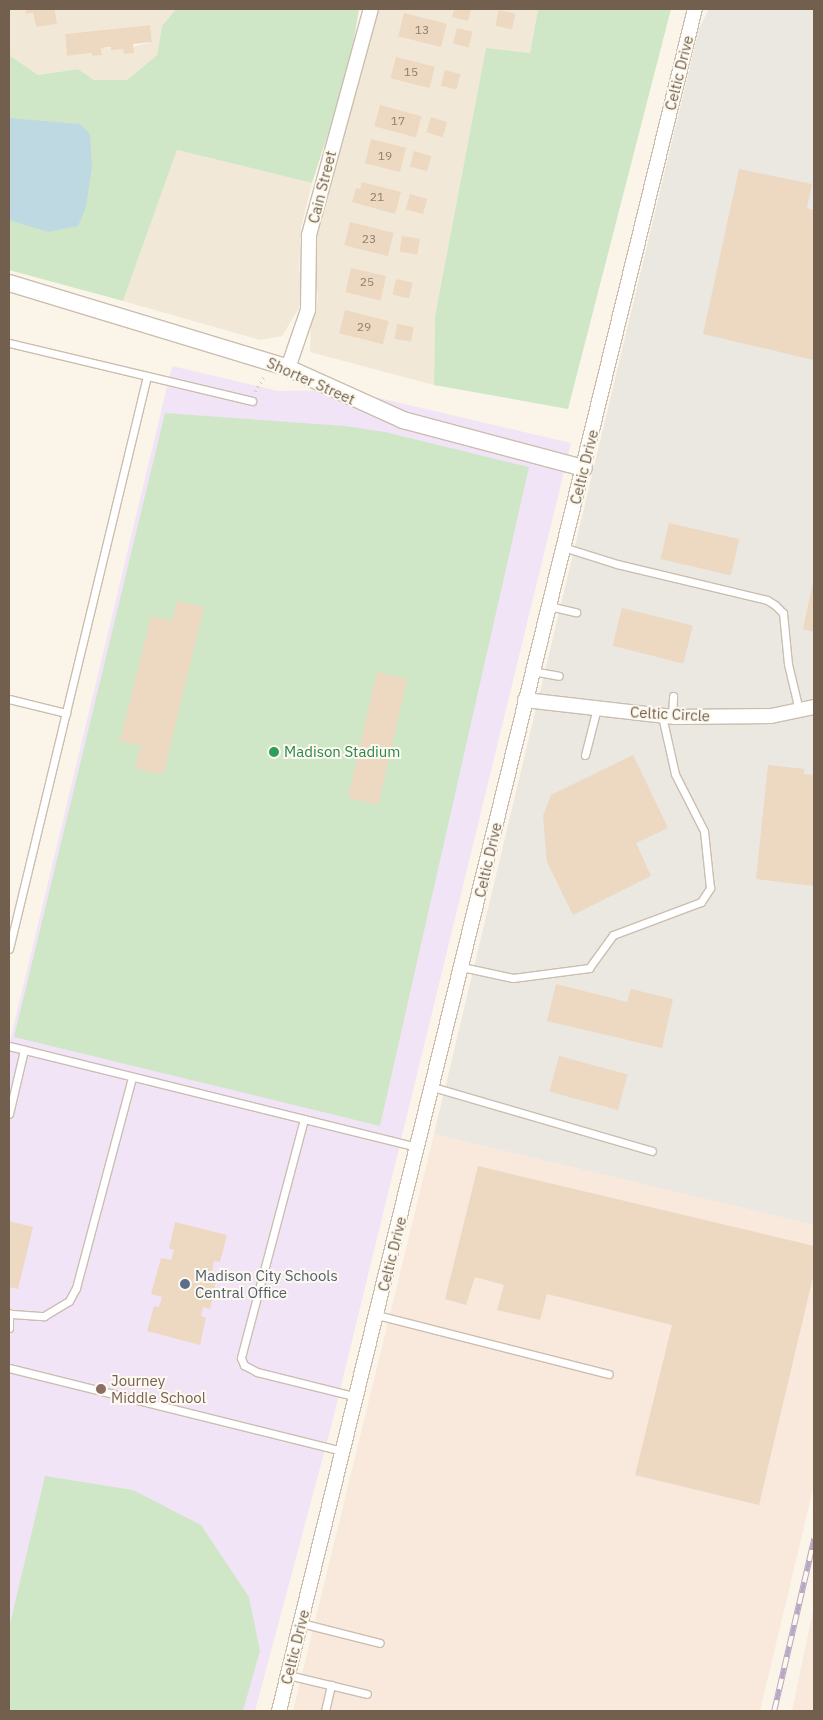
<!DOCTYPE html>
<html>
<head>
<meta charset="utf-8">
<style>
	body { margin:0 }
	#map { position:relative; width:823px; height:1720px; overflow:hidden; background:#faf5e8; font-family:"IBM Plex Sans",sans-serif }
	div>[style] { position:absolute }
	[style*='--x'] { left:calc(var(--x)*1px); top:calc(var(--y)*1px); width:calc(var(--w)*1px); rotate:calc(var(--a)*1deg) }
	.residential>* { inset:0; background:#f1e8d7 }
	.commercial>* { inset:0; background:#f9e9dd }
	.industrial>* { inset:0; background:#ebe7e1 }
	.education>* { inset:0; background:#f2e4f7 }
	.green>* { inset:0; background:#d0e7c7 }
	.water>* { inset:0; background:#bed9e2 }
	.building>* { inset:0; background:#edd8c2; transform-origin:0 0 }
	.path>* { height:3px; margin-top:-1.5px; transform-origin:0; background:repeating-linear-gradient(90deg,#d2bca5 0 1px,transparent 0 5px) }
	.roads { filter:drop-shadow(1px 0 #cbbeaf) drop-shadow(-1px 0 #cbbeaf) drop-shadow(0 1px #cbbeaf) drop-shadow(0 -1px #cbbeaf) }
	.service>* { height:7px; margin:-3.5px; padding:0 3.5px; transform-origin:3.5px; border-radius:3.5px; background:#fff }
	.minor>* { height:14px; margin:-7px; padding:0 7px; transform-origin:7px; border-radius:7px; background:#fff }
	.tertiary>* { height:16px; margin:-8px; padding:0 8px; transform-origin:8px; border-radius:8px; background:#fff }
	.rail>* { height:5.5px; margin-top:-2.75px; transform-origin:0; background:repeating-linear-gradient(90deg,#fdf9ee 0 11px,#b9a7c3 0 22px); box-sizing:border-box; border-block:1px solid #b9a7c3 }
	.dots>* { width:14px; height:14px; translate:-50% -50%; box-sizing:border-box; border:2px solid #fdf9ee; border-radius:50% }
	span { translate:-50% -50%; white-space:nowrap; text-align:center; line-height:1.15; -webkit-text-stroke:4px #fdf9ee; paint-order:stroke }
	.number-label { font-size:12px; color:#917d6b }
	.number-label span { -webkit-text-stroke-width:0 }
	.street-label { font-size:15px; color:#725f4e }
	.leisure-label { font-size:15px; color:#27864d }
	.left { translate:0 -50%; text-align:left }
	.service-label { font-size:15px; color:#4e5e75 }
	.education-label { font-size:15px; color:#785e54 }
	.frame { position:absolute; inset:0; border:10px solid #725f4e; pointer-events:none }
</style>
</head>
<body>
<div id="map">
	<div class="residential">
		<i style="clip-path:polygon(evenodd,9px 9px,26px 9px,27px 14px,33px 13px,36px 27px,57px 24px,55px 9px,176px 9px,162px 26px,157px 55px,127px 80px,94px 80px,78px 69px,38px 75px,9px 55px,9px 9px,150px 25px,152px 42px,123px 49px,101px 48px,102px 55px,92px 56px,92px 53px,67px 56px,65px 34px,150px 25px)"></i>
		<i style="clip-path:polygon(377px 9px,538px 9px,530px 53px,486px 49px,435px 316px,434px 385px,310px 352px,311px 323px,318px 299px,314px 256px,317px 225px)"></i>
		<i style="clip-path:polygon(177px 150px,312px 183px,301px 228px,299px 268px,303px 301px,282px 336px,260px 340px,123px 301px)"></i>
	</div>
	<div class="commercial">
		<i style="clip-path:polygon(434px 1134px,814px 1225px,814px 1485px,760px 1711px,293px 1711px)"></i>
		<i style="clip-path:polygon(814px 1606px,814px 1711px,792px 1711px)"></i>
	</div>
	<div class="industrial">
		<i style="clip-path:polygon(709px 9px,814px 9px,814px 1225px,434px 1134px,699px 29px)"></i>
	</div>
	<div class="education">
		<i style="clip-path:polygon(172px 366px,278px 391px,345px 390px,571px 443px,331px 1427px,255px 1711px,9px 1711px,9px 1045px)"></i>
	</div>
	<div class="green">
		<i style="clip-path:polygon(176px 9px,359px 9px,349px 69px,312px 183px,177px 150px,123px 301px,9px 270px,9px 55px,38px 75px,78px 69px,94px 80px,127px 80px,157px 55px,162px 26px)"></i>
		<i style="clip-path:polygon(538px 9px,671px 9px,568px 409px,434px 385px,435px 316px,486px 48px,530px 53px)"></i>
		<i style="clip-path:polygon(165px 413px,345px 426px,385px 432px,529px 467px,380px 1126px,14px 1037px)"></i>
		<i style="clip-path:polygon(45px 1476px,133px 1490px,201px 1525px,249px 1597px,260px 1651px,243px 1711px,9px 1711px,9px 1628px)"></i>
	</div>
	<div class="water">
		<i style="clip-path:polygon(9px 118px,80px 124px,90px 134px,92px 167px,86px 207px,78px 226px,48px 232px,9px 220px)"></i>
	</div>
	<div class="building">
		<i style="clip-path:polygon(26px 9px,55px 9px,57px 24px,36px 27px,33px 13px,26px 14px)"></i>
		<i style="clip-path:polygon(454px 9px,471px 9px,468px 21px,452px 17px)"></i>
		<i style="left:499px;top:10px;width:17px;height:16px;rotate:13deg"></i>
		<i style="left:404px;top:13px;width:44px;height:24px;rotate:14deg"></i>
		<i style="clip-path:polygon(150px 25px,152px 42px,133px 44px,134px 53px,124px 54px,123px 49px,111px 50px,111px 47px,101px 48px,102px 55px,92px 56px,92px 53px,67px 56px,65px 34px)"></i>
		<i style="left:457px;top:28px;width:16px;height:16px;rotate:14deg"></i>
		<i style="left:396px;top:57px;width:40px;height:22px;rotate:14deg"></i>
		<i style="left:445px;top:70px;width:16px;height:16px;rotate:15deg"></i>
		<i style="left:380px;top:105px;width:43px;height:22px;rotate:15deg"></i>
		<i style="left:431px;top:117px;width:17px;height:16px;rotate:17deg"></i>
		<i style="left:371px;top:139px;width:36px;height:25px;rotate:14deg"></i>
		<i style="left:414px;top:151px;width:18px;height:16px;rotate:16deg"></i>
		<i style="clip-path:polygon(739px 169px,812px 184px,807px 208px,814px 210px,814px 360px,703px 334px)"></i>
		<i style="clip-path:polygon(362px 182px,401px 192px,395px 214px,352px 202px,356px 188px,360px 189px)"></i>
		<i style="left:410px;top:194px;width:18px;height:16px;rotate:16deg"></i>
		<i style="left:350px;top:222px;width:45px;height:24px;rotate:14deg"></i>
		<i style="left:402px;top:236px;width:18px;height:16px;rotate:9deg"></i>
		<i style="left:351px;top:268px;width:36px;height:25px;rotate:13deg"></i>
		<i style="left:396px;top:279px;width:17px;height:16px;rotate:13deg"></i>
		<i style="left:345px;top:310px;width:45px;height:24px;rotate:14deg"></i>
		<i style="left:397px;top:324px;width:17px;height:15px;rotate:10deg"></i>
		<i style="left:669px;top:523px;width:72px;height:37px;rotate:13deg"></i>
		<i style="clip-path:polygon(813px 582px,814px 582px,814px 632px,803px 629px)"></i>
		<i style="clip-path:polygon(177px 601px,204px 607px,163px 775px,135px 768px,141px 746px,120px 741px,151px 616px,172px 621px)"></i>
		<i style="left:622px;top:608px;width:73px;height:39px;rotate:14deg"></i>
		<i style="left:377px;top:672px;width:31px;height:129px;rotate:13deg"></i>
		<i style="clip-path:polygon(633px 755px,668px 828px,636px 843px,651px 876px,573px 915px,547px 862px,543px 816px,551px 795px)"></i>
		<i style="clip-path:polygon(768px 765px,804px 769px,804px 774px,814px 775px,814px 886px,756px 879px)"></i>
		<i style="clip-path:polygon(556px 984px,627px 1002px,631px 989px,673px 999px,662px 1048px,547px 1021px)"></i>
		<i style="left:559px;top:1056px;width:71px;height:37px;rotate:15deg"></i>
		<i style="clip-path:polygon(478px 1166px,814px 1246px,814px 1273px,759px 1505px,635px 1475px,672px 1325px,547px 1294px,540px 1320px,497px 1310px,504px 1285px,475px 1277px,466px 1305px,445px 1299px)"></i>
		<i style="clip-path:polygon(9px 1221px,33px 1227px,18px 1289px,9px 1287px)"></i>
		<i style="clip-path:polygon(175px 1222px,227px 1235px,220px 1262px,214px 1261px,212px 1272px,218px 1273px,210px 1309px,203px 1307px,201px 1316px,206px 1318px,200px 1345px,147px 1331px,154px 1306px,159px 1307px,162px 1297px,151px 1294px,161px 1258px,171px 1260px,174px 1250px,169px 1248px)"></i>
	</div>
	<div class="path">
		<i style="--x:255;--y:391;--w:17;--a:-57"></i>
	</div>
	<div class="roads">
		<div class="service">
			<i style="--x:9;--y:343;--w:250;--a:13.4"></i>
			<i style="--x:563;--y:547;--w:57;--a:17.5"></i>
			<i style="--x:617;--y:564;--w:154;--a:13.5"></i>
			<i style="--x:767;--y:600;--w:9;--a:32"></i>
			<i style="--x:775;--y:605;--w:11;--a:45"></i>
			<i style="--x:783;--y:613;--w:51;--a:84.4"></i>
			<i style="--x:788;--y:664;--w:47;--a:76.6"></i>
			<i style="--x:549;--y:606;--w:28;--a:13"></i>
			<i style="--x:532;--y:671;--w:27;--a:10"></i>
			<i style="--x:9;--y:699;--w:59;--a:13.8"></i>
			<i style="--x:672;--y:717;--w:21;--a:-87"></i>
			<i style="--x:585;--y:755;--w:49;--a:-75.7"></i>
			<i style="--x:9;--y:949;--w:589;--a:-76.46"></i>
			<i style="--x:462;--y:967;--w:52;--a:12.2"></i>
			<i style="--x:513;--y:978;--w:77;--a:-7.5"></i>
			<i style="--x:589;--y:968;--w:41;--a:-54"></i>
			<i style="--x:613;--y:935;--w:94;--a:-20.6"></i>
			<i style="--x:701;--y:902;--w:17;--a:-57"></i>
			<i style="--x:710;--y:888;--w:57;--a:-96"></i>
			<i style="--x:704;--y:831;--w:64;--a:-117"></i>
			<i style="--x:675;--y:774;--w:59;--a:-102.6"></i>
			<i style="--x:9;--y:1046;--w:421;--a:13.9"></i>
			<i style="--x:433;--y:1087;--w:228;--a:16.3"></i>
			<i style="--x:9;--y:1114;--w:66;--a:-76.8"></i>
			<i style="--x:304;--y:1119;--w:247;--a:104.8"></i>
			<i style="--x:241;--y:1358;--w:8;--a:67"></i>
			<i style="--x:244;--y:1365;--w:15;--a:28"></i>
			<i style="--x:257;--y:1372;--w:103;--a:14"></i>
			<i style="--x:12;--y:1314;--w:32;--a:4"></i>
			<i style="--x:44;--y:1316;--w:29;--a:-31"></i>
			<i style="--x:69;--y:1301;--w:15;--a:-62"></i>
			<i style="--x:76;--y:1288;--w:218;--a:-75.1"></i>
			<i style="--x:377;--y:1315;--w:239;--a:14.3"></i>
			<i style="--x:9;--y:1328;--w:15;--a:-90"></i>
			<i style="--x:9;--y:1368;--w:344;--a:14"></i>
			<i style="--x:301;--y:1623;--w:81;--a:14.2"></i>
			<i style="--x:288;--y:1675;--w:81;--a:13.5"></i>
			<i style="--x:325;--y:1711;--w:27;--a:-77"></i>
		</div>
		<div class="minor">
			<i style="--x:288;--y:368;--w:61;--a:-71"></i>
			<i style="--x:308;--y:310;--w:75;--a:-89.2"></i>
			<i style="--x:309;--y:235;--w:234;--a:-74.7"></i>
			<i style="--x:525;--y:700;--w:151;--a:6.5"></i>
			<i style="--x:675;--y:717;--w:96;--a:-0.6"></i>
			<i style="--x:771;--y:716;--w:44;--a:-11.8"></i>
			<i style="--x:279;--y:1711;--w:1752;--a:-76.27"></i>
		</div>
		<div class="tertiary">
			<i style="--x:9;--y:283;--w:292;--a:16.9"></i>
			<i style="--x:288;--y:368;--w:126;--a:24.3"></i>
			<i style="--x:403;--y:420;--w:187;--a:14.9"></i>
		</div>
	</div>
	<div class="rail">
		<i style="--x:774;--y:1711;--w:177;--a:-76.9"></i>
	</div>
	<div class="dots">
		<i style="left:274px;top:752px;background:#2e9e5b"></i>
		<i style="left:185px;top:1284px;background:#5c6f8a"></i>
		<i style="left:101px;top:1389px;background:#8d6e63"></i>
	</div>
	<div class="number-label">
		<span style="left:422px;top:30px">13</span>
		<span style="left:411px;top:72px">15</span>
		<span style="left:398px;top:121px">17</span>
		<span style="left:385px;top:156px">19</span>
		<span style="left:377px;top:197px">21</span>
		<span style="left:369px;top:239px">23</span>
		<span style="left:367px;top:282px">25</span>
		<span style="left:364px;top:327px">29</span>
	</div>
	<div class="street-label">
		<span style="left:679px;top:73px;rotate:-76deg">Celtic Drive</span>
		<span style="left:322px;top:187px;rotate:-76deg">Cain Street</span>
		<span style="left:311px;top:381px;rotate:24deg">Shorter Street</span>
		<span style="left:584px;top:467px;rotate:-76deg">Celtic Drive</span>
		<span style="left:670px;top:714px;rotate:3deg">Celtic Circle</span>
		<span style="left:488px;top:860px;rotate:-77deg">Celtic Drive</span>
		<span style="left:392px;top:1254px;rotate:-76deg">Celtic Drive</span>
		<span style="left:295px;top:1647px;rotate:-76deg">Celtic Drive</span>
	</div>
	<div class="leisure-label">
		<span class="left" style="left:284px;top:752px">Madison Stadium</span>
	</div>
	<div class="service-label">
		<span class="left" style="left:195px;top:1284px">Madison City Schools<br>Central Office</span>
	</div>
	<div class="education-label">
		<span class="left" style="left:111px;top:1389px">Journey<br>Middle School</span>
	</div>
	<div class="frame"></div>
</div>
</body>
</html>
